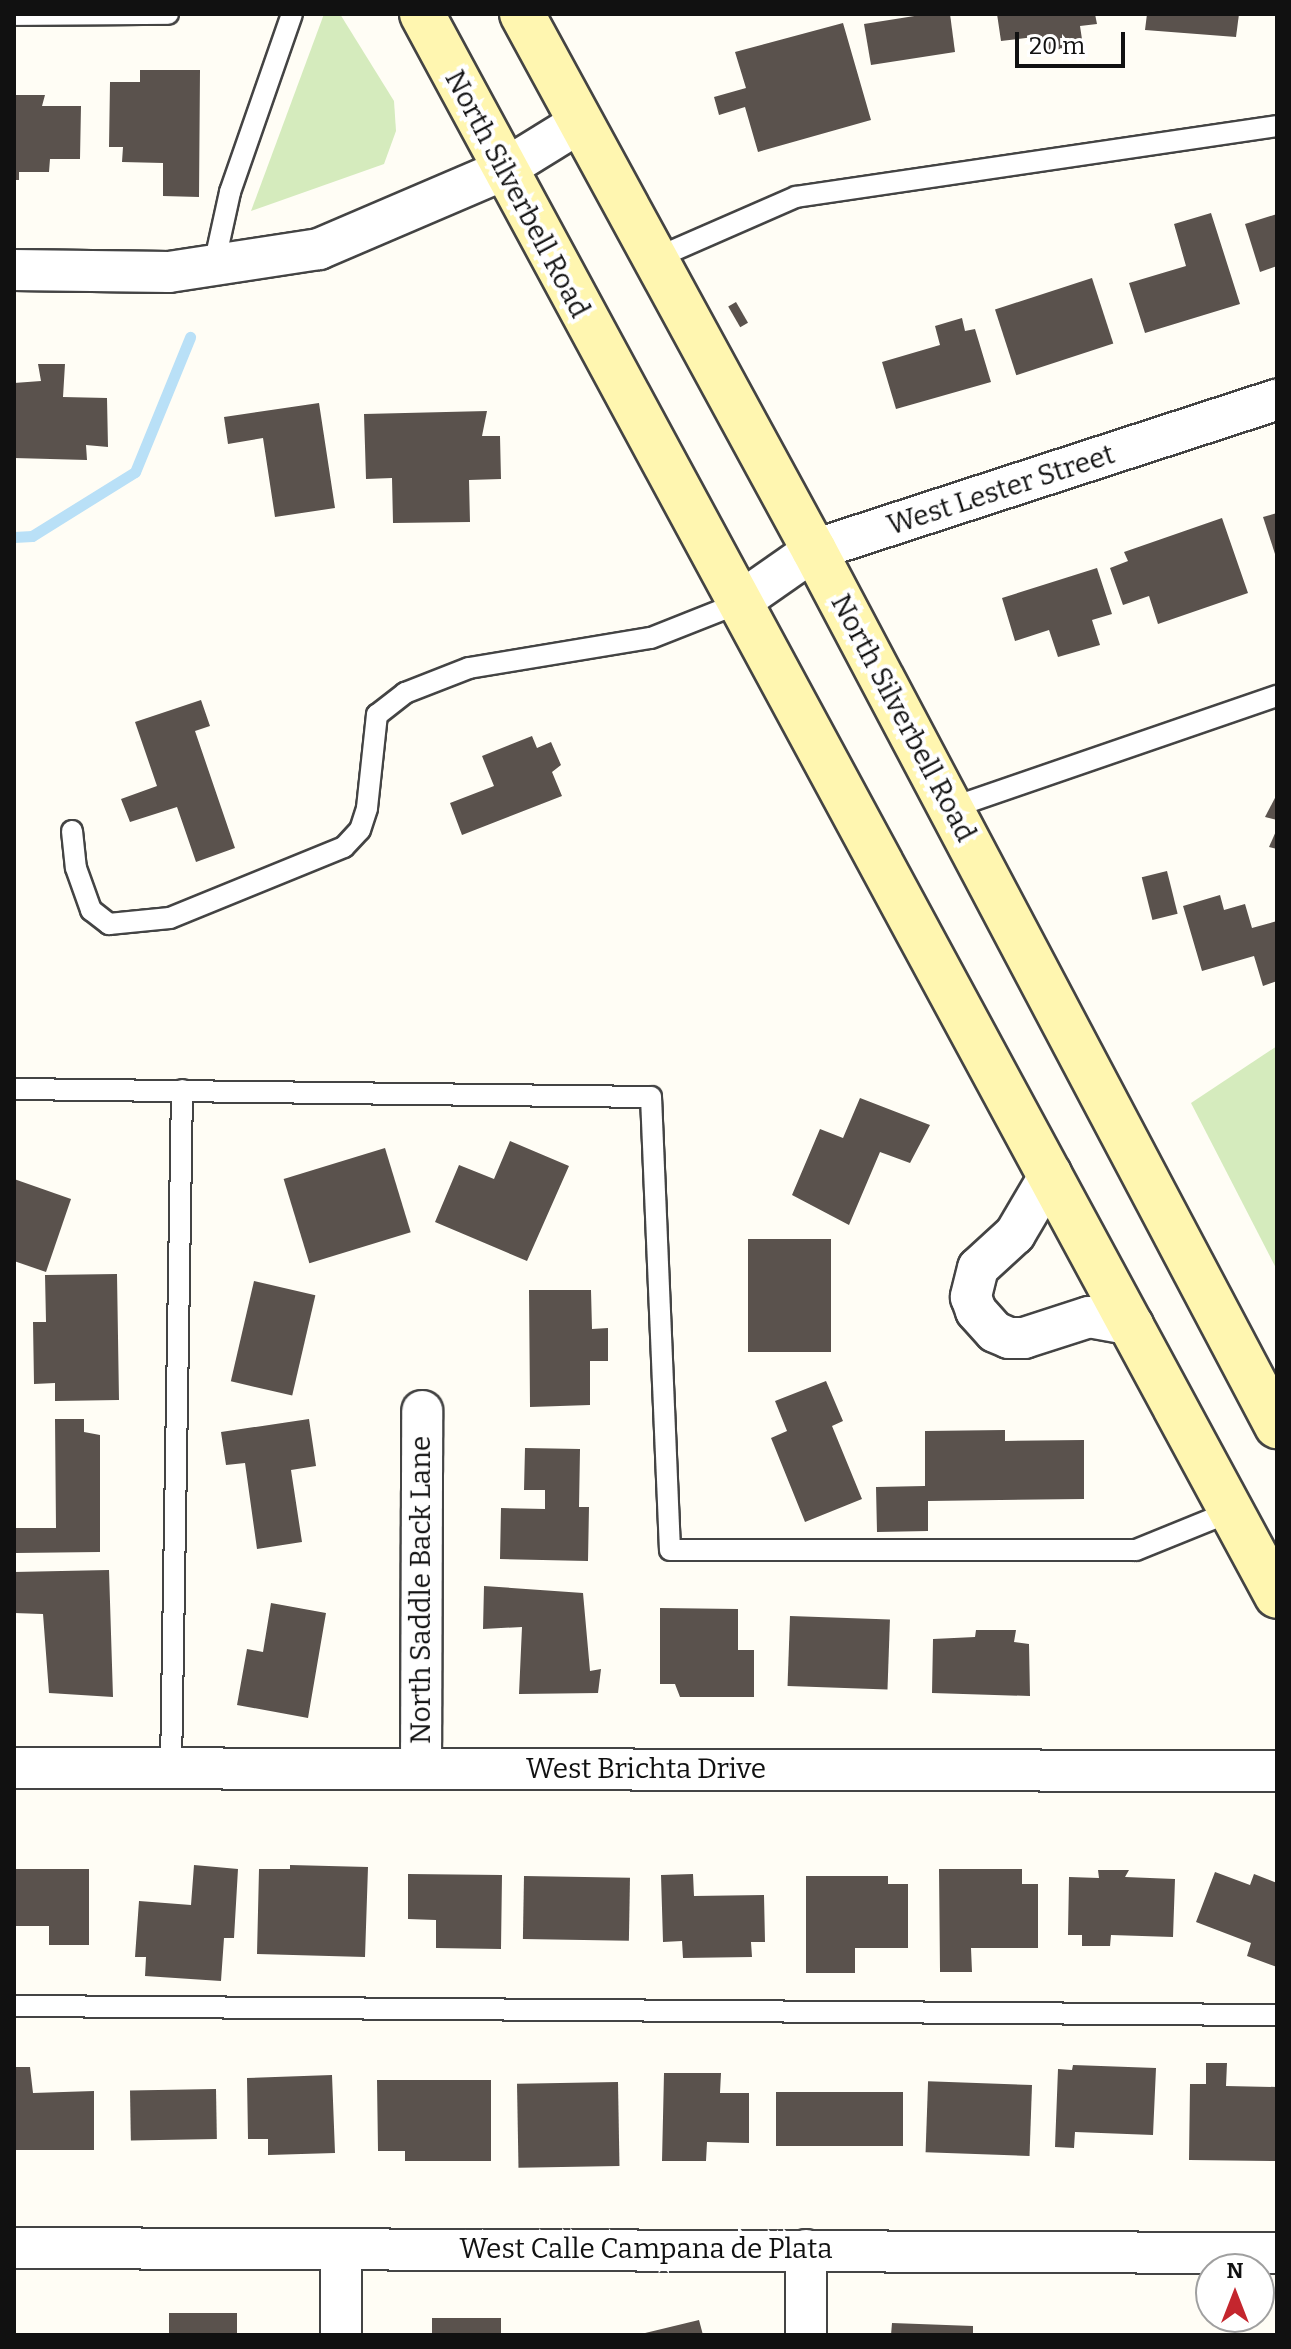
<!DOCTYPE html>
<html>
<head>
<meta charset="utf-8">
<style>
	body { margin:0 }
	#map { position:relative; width:1291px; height:2349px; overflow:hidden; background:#fffdf5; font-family:Bitter,serif }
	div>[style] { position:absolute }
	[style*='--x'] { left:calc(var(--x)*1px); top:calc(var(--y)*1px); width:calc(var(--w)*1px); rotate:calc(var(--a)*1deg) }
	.green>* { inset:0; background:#d5ebbd }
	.stream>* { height:11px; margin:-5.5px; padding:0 5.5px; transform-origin:5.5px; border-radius:5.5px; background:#b9e0f7 }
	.building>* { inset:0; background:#5a524d; transform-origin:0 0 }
	.roads { filter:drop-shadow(2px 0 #444) drop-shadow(-2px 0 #444) drop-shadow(0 2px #444) drop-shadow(0 -2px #444) }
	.lane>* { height:20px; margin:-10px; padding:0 10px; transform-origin:10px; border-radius:10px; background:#fff }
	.street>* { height:40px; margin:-20px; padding:0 20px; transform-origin:20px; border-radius:20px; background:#fff }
	.secondary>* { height:44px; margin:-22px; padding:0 22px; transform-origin:22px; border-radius:22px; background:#fff6b0 }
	span { translate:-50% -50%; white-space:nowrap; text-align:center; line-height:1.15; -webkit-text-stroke:8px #fff; paint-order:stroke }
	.street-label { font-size:28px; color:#111 }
	.frame { position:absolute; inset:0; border:16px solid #111; pointer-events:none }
	.north { position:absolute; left:1195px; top:2253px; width:80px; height:80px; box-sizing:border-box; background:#fff; border:2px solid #a0a0a0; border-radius:50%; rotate:0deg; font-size:22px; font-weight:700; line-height:32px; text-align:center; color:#111 }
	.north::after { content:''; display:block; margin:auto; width:28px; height:36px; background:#c4262e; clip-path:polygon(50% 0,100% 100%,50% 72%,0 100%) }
	.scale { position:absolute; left:1015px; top:32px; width:110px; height:36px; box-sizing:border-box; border:4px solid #111; border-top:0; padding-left:10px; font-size:24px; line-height:28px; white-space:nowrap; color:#111; -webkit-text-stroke:6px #fff; paint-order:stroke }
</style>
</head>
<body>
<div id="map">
	<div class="green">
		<i style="clip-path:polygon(324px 14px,340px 14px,394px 101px,396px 131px,384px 164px,251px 211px)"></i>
		<i style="clip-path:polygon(1277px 1046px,1277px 1270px,1191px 1103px)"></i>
	</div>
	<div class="stream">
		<i style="--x:14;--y:537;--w:18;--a:-3"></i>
		<i style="--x:32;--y:536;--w:121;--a:-31.9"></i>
		<i style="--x:135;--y:472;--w:146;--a:-67.8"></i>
	</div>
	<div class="building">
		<i style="clip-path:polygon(927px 14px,950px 14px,955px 52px,871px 65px,864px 24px)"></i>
		<i style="clip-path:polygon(997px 14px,1095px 14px,1097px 24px,1080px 26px,1083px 46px,1044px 51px,1042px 36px,1001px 41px)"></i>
		<i style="clip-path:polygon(1147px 14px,1239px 14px,1236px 37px,1145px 30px)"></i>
		<i style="clip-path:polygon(843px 23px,871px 120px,758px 152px,745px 107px,719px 115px,714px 97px,746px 88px,735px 52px)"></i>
		<i style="clip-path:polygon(140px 70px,200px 70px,199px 197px,163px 196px,163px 163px,122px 162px,123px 147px,109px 147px,110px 82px,140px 82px)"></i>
		<i style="clip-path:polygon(14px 95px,45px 95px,42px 106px,81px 106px,80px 159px,50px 159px,49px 172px,19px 172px,19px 180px,14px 180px)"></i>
		<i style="clip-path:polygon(1211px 213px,1240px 304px,1145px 333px,1129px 283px,1186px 266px,1174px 224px)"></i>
		<i style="clip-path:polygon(1277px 214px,1277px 266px,1260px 272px,1245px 224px)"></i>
		<i style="left:1092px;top:278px;width:69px;height:102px;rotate:72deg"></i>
		<i style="left:736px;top:302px;width:24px;height:9px;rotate:60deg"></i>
		<i style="clip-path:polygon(962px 318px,965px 331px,975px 329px,991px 382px,896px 409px,882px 362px,940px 345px,935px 326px)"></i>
		<i style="clip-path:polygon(38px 364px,65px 364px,63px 397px,107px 398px,108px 447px,86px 445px,87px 460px,14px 458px,14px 383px,41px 381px)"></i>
		<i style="clip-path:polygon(319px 403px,335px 508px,275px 517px,263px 438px,228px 444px,224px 417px)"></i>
		<i style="clip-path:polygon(487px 411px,482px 436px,500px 436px,501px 479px,469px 480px,470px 522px,393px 523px,392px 478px,366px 479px,364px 414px)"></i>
		<i style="clip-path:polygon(1277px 513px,1277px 557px,1276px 557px,1263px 517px)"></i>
		<i style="clip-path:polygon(1222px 518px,1248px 593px,1158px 624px,1149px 596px,1123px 605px,1110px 568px,1128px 561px,1124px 552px)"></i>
		<i style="clip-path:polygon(1097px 568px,1112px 614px,1092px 620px,1100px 645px,1058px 657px,1049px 630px,1015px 641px,1002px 598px)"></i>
		<i style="clip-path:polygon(201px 700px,210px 726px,195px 731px,235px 848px,196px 862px,177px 807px,130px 822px,121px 799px,157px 786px,135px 722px)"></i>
		<i style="clip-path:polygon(532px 736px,537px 748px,551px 742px,561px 765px,552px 772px,562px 796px,462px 835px,450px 803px,494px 786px,482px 756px)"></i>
		<i style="clip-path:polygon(1277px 794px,1277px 820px,1265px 817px)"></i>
		<i style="clip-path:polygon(1277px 829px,1277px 849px,1269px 847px)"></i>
		<i style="left:1167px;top:871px;width:44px;height:26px;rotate:76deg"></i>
		<i style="clip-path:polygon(1220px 895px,1224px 910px,1245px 904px,1252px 928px,1277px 921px,1277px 981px,1263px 986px,1254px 956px,1202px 971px,1183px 906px)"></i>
		<i style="clip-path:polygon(860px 1098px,930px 1125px,910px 1163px,880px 1152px,849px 1225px,792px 1195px,820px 1129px,843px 1138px)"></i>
		<i style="clip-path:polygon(510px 1141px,569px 1166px,527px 1261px,435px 1222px,459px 1165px,494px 1179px)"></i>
		<i style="left:385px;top:1148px;width:88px;height:106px;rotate:73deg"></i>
		<i style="clip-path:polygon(14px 1179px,71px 1199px,46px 1272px,14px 1261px)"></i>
		<i style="left:748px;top:1239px;width:83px;height:113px"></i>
		<i style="clip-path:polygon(117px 1274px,119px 1400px,55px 1401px,55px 1383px,34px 1384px,33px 1322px,46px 1322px,45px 1275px)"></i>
		<i style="left:254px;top:1281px;width:63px;height:103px;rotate:13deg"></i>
		<i style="clip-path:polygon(529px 1290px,591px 1290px,592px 1329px,608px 1328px,608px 1361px,590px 1361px,590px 1405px,530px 1407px)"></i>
		<i style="clip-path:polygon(826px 1381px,843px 1421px,832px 1426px,862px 1499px,805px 1522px,771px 1438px,787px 1431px,775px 1401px)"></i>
		<i style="clip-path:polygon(55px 1419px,84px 1419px,84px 1432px,100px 1435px,100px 1552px,15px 1553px,14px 1528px,56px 1528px)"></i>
		<i style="clip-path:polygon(309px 1419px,316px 1466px,291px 1470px,302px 1542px,257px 1549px,245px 1463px,226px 1465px,221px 1432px)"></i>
		<i style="clip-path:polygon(1005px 1430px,1005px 1441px,1084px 1440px,1084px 1499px,928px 1501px,928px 1531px,877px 1532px,876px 1487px,925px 1486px,925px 1431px)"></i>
		<i style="clip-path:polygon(525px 1448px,580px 1449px,579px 1507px,589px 1507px,588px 1561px,500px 1559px,501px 1508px,545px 1509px,545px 1490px,524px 1490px)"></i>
		<i style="clip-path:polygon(109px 1570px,113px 1697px,49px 1693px,43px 1614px,14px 1613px,14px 1572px)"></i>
		<i style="clip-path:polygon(484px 1586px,583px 1593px,590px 1671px,601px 1669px,598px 1693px,519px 1694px,522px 1627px,483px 1629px)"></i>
		<i style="clip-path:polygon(271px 1603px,326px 1613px,308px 1718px,237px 1705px,247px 1649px,263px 1652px)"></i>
		<i style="clip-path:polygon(660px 1608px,738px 1609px,738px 1650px,754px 1650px,754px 1697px,680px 1697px,675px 1684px,660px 1684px)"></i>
		<i style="left:790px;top:1616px;width:100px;height:70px;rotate:2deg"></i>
		<i style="clip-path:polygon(976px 1630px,1016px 1630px,1014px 1642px,1029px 1644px,1030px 1696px,932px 1693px,933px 1639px,975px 1637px)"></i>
		<i style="clip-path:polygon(194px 1865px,238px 1869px,234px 1938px,224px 1938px,221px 1981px,145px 1976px,146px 1957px,135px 1957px,139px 1901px,191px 1905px)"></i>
		<i style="clip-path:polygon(290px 1865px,368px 1867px,365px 1957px,257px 1954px,259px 1869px,290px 1869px)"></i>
		<i style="clip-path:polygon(14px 1869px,89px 1869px,89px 1945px,49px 1945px,49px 1926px,14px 1926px)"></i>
		<i style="clip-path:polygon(939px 1869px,1022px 1869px,1022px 1884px,1038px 1884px,1038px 1948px,971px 1948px,972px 1972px,940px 1972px)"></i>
		<i style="clip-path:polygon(1098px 1870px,1129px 1870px,1125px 1877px,1175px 1879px,1173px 1937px,1111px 1935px,1110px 1946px,1082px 1946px,1082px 1935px,1068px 1935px,1069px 1877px,1099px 1878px)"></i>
		<i style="clip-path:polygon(1215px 1872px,1250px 1885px,1254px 1874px,1277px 1883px,1277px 1967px,1247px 1956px,1251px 1943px,1196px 1922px)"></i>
		<i style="clip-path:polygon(408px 1874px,502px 1875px,501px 1949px,436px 1948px,436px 1920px,408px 1919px)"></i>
		<i style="clip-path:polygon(693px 1874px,694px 1896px,764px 1895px,765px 1942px,751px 1942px,752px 1957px,683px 1958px,682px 1941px,663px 1942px,661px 1875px)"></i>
		<i style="left:524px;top:1876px;width:106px;height:63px;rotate:1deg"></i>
		<i style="clip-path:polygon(806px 1876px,888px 1876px,888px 1884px,908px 1884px,908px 1948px,855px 1948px,855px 1973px,806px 1973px)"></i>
		<i style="clip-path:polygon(1206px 2063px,1227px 2063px,1226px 2086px,1277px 2087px,1277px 2161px,1189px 2160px,1190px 2084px,1206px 2084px)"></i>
		<i style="clip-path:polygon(1073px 2065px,1156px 2068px,1153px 2135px,1075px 2132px,1074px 2148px,1055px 2147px,1058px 2069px,1072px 2070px)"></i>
		<i style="clip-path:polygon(14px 2067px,30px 2067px,33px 2093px,94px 2091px,94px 2150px,14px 2150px)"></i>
		<i style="clip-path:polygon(664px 2073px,721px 2073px,720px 2093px,749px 2093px,749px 2143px,707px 2142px,706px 2161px,662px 2161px)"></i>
		<i style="clip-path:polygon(332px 2075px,335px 2153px,268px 2155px,268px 2139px,248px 2139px,247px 2078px)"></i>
		<i style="clip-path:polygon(377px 2080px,491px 2080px,491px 2161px,405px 2161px,405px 2151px,378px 2151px)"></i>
		<i style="left:618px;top:2082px;width:84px;height:101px;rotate:89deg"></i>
		<i style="left:1032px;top:2085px;width:71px;height:104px;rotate:92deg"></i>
		<i style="left:216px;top:2089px;width:50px;height:86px;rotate:89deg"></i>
		<i style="left:776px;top:2092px;width:127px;height:54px"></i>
		<i style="left:169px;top:2313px;width:68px;height:22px"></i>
		<i style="left:501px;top:2318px;width:17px;height:69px;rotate:90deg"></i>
		<i style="clip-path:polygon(699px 2320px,703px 2335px,641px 2335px,641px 2334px)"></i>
		<i style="clip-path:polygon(892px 2323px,973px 2326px,973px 2335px,891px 2335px)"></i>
	</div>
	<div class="roads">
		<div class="lane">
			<i style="--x:14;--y:15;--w:154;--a:-0.4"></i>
			<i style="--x:654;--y:259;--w:155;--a:-23.6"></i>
			<i style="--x:796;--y:197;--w:486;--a:-8.4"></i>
			<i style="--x:214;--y:265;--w:75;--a:-77.6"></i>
			<i style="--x:230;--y:192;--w:188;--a:-70.8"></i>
			<i style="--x:951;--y:808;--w:345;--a:-19"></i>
			<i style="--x:72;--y:831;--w:37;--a:84"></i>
			<i style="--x:76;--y:868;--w:45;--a:70.3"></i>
			<i style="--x:91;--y:910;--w:23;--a:38"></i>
			<i style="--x:109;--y:924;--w:61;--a:-5.6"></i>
			<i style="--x:170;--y:918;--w:188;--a:-22.2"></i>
			<i style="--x:344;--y:847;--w:23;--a:-47"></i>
			<i style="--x:360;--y:830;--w:23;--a:-72"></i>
			<i style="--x:367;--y:808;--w:94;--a:-83.9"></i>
			<i style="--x:377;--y:715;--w:36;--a:-38"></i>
			<i style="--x:405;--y:693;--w:69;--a:-21.3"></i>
			<i style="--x:469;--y:668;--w:184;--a:-9.4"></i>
			<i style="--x:651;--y:638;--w:92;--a:-21.6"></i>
			<i style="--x:14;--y:1089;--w:637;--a:0.72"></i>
			<i style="--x:651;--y:1097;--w:453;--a:87.6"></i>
			<i style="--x:670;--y:1550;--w:466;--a:0"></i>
			<i style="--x:1136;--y:1550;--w:104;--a:-22.1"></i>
			<i style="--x:171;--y:1768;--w:678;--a:-89.07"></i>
			<i style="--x:14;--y:2006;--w:1263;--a:0.41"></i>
		</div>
		<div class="street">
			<i style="--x:14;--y:270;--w:155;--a:0.7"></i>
			<i style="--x:169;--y:272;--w:152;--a:-8.7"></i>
			<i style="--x:319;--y:249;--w:200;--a:-23.2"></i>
			<i style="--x:503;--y:170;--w:89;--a:-31.7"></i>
			<i style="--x:737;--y:604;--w:94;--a:-35"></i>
			<i style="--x:814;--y:550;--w:487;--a:-18"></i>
			<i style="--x:1051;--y:1173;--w:71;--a:120.5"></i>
			<i style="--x:1015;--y:1234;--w:50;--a:137.4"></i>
			<i style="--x:978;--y:1268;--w:30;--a:104"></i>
			<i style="--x:971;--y:1297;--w:15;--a:70"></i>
			<i style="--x:976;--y:1311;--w:28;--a:48"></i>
			<i style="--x:995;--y:1332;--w:15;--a:23"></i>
			<i style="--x:1009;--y:1338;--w:15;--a:0"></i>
			<i style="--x:1024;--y:1338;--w:68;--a:-17.9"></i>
			<i style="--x:1089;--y:1317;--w:45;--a:10.3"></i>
			<i style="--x:14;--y:1768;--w:1263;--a:0.14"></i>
			<i style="--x:421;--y:1769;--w:358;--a:-89.8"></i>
			<i style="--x:14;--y:2248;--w:1263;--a:0.23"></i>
			<i style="--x:341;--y:2249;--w:86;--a:90"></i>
			<i style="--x:806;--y:2250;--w:85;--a:90"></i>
		</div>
		<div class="secondary">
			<i style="--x:422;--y:14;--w:1798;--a:61.61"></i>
			<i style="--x:522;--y:14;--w:610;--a:61.42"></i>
			<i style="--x:814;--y:550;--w:991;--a:62.14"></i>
		</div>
	</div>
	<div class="street-label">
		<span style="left:517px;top:194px;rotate:62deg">North Silverbell Road</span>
		<span style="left:1001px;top:490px;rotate:-18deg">West Lester Street</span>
		<span style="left:903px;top:718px;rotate:62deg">North Silverbell Road</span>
		<span style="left:421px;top:1590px;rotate:-90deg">North Saddle Back Lane</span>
		<span style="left:646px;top:1769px">West Brichta Drive</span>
		<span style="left:646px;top:2249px">West Calle Campana de Plata</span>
	</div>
	<div class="frame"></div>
	<div class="north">N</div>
	<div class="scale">20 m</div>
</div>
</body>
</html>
